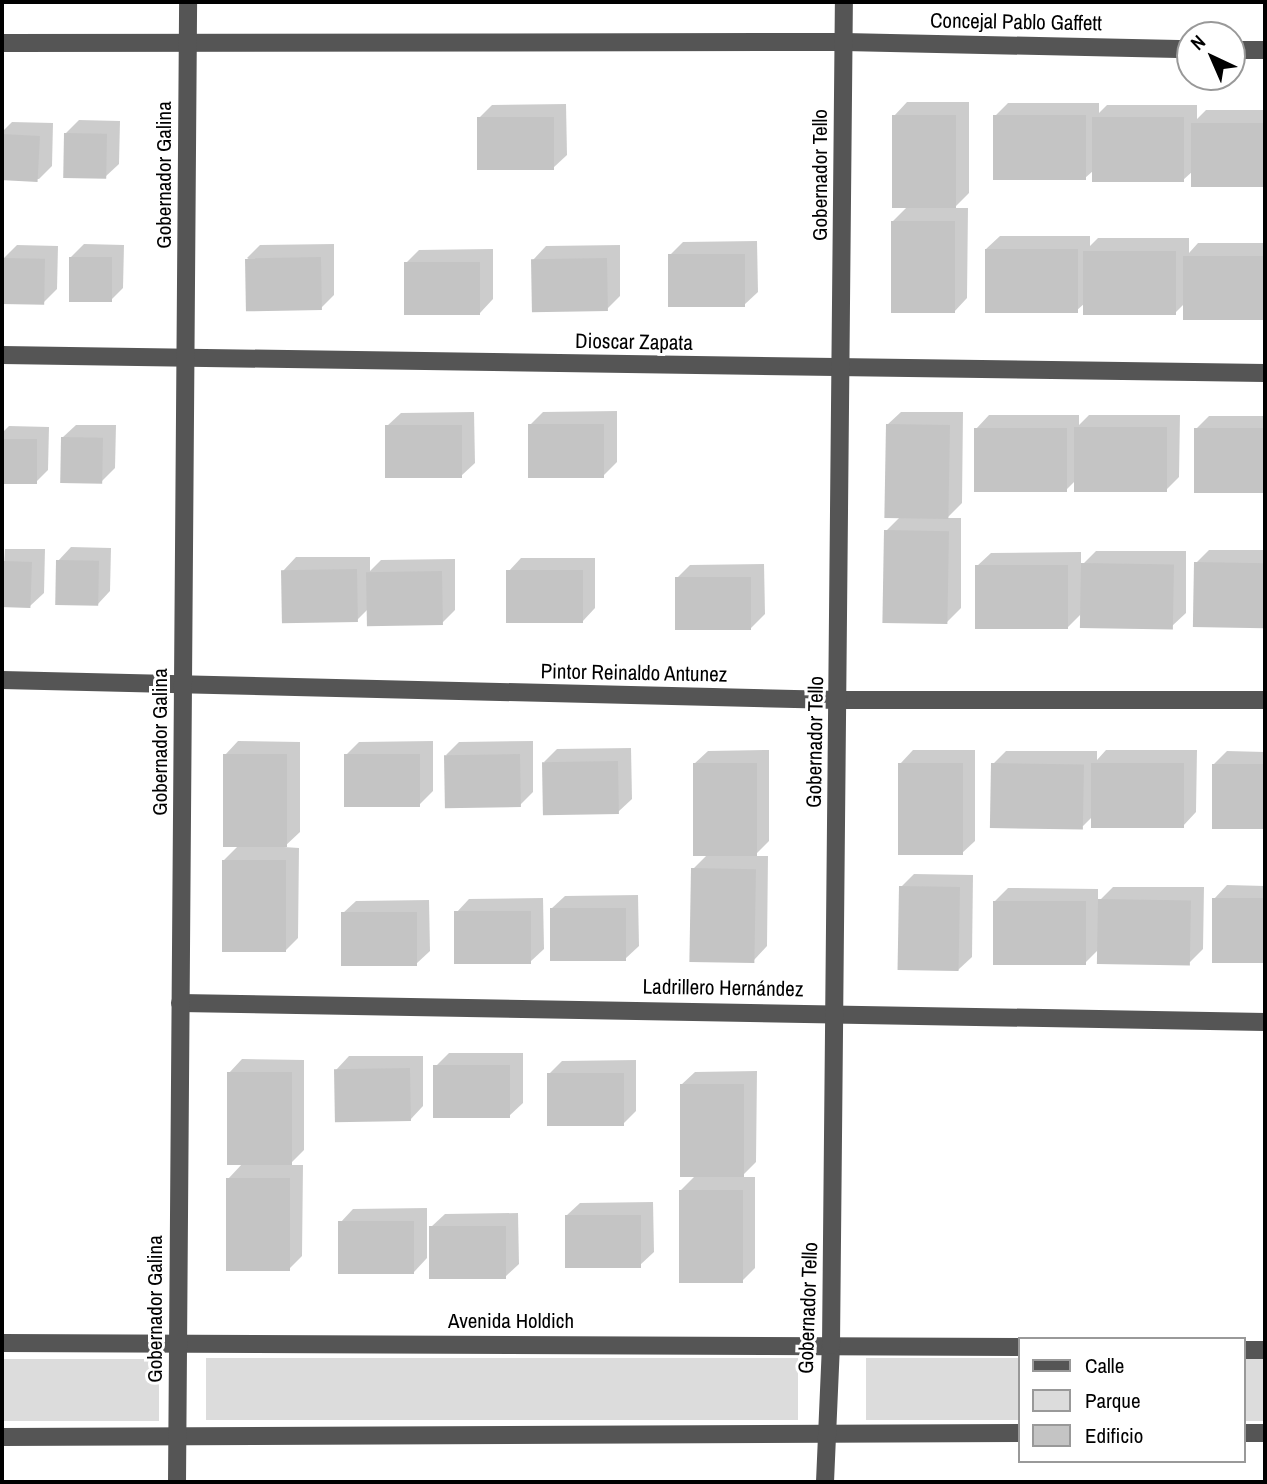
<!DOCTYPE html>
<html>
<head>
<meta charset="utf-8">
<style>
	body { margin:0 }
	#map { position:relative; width:1267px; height:1484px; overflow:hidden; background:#fff; font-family:"Archivo Narrow",sans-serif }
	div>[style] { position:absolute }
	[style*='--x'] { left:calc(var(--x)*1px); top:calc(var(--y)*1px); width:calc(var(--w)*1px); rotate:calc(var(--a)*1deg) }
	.green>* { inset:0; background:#dcdcdc; transform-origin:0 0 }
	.shadow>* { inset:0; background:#0003 }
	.building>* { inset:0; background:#c4c4c4; transform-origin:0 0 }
	.minor>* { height:18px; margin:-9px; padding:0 9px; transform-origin:9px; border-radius:9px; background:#555 }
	span { translate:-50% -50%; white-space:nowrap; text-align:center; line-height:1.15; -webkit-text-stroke:6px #fff; paint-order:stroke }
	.street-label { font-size:21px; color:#000 }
	.frame { position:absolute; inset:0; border:4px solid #000; pointer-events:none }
	.legend { position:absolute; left:1018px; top:1337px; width:228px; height:126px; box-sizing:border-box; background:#fff; border:2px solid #999; margin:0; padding:9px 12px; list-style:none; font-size:21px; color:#000 }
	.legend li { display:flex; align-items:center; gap:14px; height:35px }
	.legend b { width:35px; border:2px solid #999 }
	.north { position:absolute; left:1176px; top:21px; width:70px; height:70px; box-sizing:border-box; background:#fff; border:2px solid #999; border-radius:50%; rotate:316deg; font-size:19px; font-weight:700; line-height:28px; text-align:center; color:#000 }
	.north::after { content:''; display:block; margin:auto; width:24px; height:32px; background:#000; clip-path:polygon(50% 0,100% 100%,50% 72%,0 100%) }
</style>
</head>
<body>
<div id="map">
	<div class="green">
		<i style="left:206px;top:1358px;width:592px;height:62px"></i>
		<i style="left:866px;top:1358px;width:154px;height:62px"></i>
		<i style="left:2px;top:1359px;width:157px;height:62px"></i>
		<i style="left:1244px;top:1359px;width:21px;height:62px"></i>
	</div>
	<div class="shadow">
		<i style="clip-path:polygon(907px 102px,969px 102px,969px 193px,954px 208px,968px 208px,967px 298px,954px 312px,893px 221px,908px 206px,894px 116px)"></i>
		<i style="clip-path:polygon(1008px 103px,1099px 103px,1099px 113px,1107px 105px,1197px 105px,1197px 119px,1206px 110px,1265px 110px,1265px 185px,1193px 185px,1193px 171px,1183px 180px,1093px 171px,1085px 178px,995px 116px)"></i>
		<i style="clip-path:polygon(566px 104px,567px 155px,553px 168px,479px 118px,492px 105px)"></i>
		<i style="clip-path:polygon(79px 120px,120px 121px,119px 164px,105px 177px,66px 133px)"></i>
		<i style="clip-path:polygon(12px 122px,53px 123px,52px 166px,39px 179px,2px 178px,2px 132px)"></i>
		<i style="clip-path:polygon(1000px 236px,1090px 236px,1090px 246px,1098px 238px,1189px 238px,1189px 253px,1198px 243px,1265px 243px,1265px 319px,1184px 319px,1184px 304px,1175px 313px,1085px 303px,1076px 311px,986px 249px)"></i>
		<i style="clip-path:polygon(757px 241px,758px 292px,744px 305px,670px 255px,683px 242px)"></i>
		<i style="clip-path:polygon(84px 244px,124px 245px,123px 288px,110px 301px,71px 257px)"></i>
		<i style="clip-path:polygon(334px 244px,334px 295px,321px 308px,247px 258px,260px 245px)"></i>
		<i style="clip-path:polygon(17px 245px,58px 246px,57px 289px,43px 303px,4px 258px)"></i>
		<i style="clip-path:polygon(620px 245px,620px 296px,607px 309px,533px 260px,546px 246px)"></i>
		<i style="clip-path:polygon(493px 249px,493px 299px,480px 313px,406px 263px,419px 250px)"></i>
		<i style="clip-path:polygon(617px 411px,617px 462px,604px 475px,530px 425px,543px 412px)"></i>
		<i style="clip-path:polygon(474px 412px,475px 463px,461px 476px,387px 426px,401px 413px)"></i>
		<i style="clip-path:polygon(901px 412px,963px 412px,962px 503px,947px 518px,961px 518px,961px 608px,947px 622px,886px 531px,901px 516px,887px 425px)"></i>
		<i style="clip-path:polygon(989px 415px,1079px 415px,1079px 425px,1089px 415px,1180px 415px,1179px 477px,1166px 490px,1075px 481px,1066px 490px,976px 429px)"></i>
		<i style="clip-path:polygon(1209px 416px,1265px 416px,1265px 491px,1195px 491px,1196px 429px)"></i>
		<i style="clip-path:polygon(76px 425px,116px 425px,115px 468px,101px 482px,62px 438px)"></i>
		<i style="clip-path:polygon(9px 426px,49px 427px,48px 470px,35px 483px,2px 483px,2px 433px)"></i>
		<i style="clip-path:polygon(71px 547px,111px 548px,110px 591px,97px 605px,58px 561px)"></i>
		<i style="clip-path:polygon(5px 549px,45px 549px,44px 593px,30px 606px,2px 605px)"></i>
		<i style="clip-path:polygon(1209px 550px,1265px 550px,1265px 625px,1196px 625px,1196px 563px)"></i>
		<i style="clip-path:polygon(1096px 551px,1186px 551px,1186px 613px,1172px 626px,1082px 613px,1067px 628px,977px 566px,991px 553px,1081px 552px,1081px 566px)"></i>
		<i style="clip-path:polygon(296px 557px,370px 557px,370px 571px,381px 560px,455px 559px,455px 610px,442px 623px,368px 609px,357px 620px,283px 571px)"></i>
		<i style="clip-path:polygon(521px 558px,595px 558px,595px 608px,582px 622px,508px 572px)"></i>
		<i style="clip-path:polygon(764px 564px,765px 614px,751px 628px,677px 578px,690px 565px)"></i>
		<i style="clip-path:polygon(238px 741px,300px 742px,300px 832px,284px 847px,299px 848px,298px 938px,285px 951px,224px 860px,239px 845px,225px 755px)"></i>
		<i style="clip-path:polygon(433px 741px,433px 791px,419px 805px,346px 755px,359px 742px)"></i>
		<i style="clip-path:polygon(533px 741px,533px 792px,520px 805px,446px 755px,459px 742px)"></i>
		<i style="clip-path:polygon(631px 748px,632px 799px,618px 812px,544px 762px,557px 749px)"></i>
		<i style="clip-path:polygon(769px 750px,769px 841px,754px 856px,768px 856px,767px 946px,754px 960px,693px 869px,708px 854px,694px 764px,708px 751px)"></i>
		<i style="clip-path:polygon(913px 750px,975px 750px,975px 841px,961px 854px,900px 764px)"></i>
		<i style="clip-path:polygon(1106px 750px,1197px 750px,1196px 812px,1183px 826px,1093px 816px,1083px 826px,993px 764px,1006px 751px,1097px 751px,1097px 760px)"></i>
		<i style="clip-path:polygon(1227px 751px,1265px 752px,1265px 827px,1213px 827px,1213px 765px)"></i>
		<i style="clip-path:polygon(914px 874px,973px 875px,972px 957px,958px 970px,901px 887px)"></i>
		<i style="clip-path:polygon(1227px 885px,1265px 886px,1265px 961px,1214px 961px,1214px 899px)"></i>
		<i style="clip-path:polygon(1113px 887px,1204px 887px,1203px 949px,1190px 962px,1100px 948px,1084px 964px,994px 902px,1008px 888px,1098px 889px,1098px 902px)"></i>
		<i style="clip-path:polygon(638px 895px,639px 946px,625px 959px,551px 909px,565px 896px)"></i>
		<i style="clip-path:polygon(543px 898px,544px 949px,530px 962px,456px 913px,469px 899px)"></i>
		<i style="clip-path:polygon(429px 900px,430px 951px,416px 964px,342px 914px,356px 901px)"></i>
		<i style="clip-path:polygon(449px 1053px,523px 1053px,523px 1103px,509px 1116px,435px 1067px)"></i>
		<i style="clip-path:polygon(349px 1056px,423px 1056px,423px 1106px,410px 1120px,336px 1070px)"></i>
		<i style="clip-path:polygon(242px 1059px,304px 1060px,304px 1150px,289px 1165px,303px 1165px,302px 1256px,289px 1269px,228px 1179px,243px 1163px,229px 1073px)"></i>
		<i style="clip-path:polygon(636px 1060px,636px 1111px,623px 1124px,549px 1074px,562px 1061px)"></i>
		<i style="clip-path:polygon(757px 1071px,756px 1162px,741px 1177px,755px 1177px,755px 1268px,742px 1281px,680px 1191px,696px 1175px,681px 1085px,695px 1072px)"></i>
		<i style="clip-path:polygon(653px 1202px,654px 1252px,640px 1265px,566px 1216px,580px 1203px)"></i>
		<i style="clip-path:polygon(427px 1208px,427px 1258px,414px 1272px,340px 1223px,353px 1209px)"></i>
		<i style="clip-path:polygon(518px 1213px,519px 1264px,505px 1277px,431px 1227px,445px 1214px)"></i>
	</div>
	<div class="building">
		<i style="left:892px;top:115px;width:64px;height:93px"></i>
		<i style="left:1086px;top:115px;width:65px;height:93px;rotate:90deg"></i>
		<i style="left:554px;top:117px;width:53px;height:77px;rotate:90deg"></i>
		<i style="left:1184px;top:117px;width:65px;height:92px;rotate:90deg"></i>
		<i style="left:1191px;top:123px;width:74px;height:64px"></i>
		<i style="left:64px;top:133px;width:43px;height:45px;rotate:1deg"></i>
		<i style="left:2px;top:134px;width:38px;height:46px;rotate:3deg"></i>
		<i style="left:891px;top:221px;width:64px;height:92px"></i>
		<i style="left:985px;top:249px;width:93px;height:64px"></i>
		<i style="left:1083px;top:251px;width:93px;height:64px"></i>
		<i style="left:745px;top:254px;width:53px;height:77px;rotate:90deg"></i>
		<i style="left:1183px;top:256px;width:82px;height:64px"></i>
		<i style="left:69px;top:257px;width:43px;height:45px"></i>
		<i style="left:321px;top:257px;width:53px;height:76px;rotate:89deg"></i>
		<i style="left:2px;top:258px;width:43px;height:46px;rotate:1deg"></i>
		<i style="left:607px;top:258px;width:53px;height:76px;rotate:89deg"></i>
		<i style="left:404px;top:262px;width:76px;height:53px"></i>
		<i style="left:528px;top:424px;width:76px;height:54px"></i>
		<i style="left:886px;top:424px;width:64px;height:94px;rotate:1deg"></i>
		<i style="left:385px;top:425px;width:77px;height:53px"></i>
		<i style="left:1074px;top:427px;width:93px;height:65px"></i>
		<i style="left:974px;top:428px;width:93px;height:64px"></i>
		<i style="left:1194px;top:428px;width:71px;height:65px"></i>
		<i style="left:61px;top:437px;width:42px;height:46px;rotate:1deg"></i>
		<i style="left:2px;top:439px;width:35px;height:45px"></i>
		<i style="left:884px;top:530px;width:65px;height:93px;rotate:1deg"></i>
		<i style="left:56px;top:560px;width:43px;height:45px;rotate:1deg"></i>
		<i style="left:2px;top:561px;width:30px;height:46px;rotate:2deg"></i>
		<i style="left:1194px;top:562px;width:71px;height:65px;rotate:1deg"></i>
		<i style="left:1081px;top:563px;width:93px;height:65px;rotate:1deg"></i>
		<i style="left:975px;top:565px;width:93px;height:64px"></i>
		<i style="left:357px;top:569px;width:53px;height:76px;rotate:89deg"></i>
		<i style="left:583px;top:570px;width:53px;height:77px;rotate:90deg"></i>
		<i style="left:442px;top:571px;width:54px;height:76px;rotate:89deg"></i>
		<i style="left:675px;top:577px;width:76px;height:53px"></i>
		<i style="left:223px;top:754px;width:64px;height:93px"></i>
		<i style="left:344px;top:754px;width:76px;height:53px"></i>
		<i style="left:520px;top:754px;width:53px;height:76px;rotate:89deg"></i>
		<i style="left:618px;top:761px;width:53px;height:76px;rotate:89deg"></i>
		<i style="left:693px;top:763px;width:64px;height:93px"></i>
		<i style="left:898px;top:763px;width:65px;height:92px"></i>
		<i style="left:991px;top:763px;width:93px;height:65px;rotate:1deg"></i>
		<i style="left:1091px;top:763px;width:93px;height:65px"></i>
		<i style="left:1212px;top:764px;width:53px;height:65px"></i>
		<i style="left:222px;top:860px;width:64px;height:92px"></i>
		<i style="left:691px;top:868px;width:65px;height:94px;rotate:1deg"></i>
		<i style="left:899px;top:886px;width:61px;height:84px;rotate:1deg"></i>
		<i style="left:1212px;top:898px;width:53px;height:65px"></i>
		<i style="left:1098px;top:899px;width:93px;height:65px;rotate:1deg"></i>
		<i style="left:993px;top:901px;width:93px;height:64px"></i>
		<i style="left:626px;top:908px;width:53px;height:76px;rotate:90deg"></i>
		<i style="left:531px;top:911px;width:53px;height:77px;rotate:90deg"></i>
		<i style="left:417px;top:912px;width:54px;height:76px;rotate:90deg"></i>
		<i style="left:510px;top:1065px;width:53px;height:77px;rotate:90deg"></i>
		<i style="left:410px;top:1068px;width:53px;height:76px;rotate:89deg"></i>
		<i style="left:227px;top:1072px;width:65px;height:93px"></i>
		<i style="left:547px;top:1073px;width:77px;height:53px"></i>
		<i style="left:680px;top:1084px;width:64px;height:93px"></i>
		<i style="left:226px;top:1178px;width:64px;height:93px"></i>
		<i style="left:679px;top:1190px;width:64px;height:93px"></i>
		<i style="left:565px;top:1215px;width:76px;height:53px"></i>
		<i style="left:414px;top:1221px;width:53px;height:76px;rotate:90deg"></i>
		<i style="left:429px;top:1226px;width:77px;height:53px"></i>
	</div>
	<div class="minor">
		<i style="--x:2;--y:43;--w:842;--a:-0.07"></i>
		<i style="--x:844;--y:42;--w:346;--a:1.2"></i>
		<i style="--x:1232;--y:50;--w:33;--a:0"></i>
		<i style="--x:2;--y:355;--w:1263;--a:0.82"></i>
		<i style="--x:2;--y:680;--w:836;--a:1.37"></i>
		<i style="--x:838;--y:700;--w:427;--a:0"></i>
		<i style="--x:180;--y:1003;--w:1085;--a:1"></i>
		<i style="--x:2;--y:1343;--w:1018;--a:0.23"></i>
		<i style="--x:1244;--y:1350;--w:21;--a:0"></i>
		<i style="--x:1244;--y:1433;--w:21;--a:0"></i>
		<i style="--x:2;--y:1437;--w:1018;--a:-0.23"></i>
		<i style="--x:177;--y:1482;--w:1480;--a:-89.57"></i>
		<i style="--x:825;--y:1482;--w:137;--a:-87.5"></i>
		<i style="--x:831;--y:1345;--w:1343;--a:-89.45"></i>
	</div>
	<div class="street-label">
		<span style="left:1016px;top:22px;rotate:1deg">Concejal Pablo Gaffett</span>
		<span style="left:164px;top:175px;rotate:-90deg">Gobernador Galina</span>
		<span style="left:820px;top:175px;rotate:-90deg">Gobernador Tello</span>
		<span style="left:634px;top:342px;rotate:1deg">Dioscar Zapata</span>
		<span style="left:634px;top:673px;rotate:1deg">Pintor Reinaldo Antunez</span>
		<span style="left:160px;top:742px;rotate:-90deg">Gobernador Galina</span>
		<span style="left:815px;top:742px;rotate:-89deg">Gobernador Tello</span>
		<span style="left:723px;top:988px;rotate:1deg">Ladrillero Hernández</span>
		<span style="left:808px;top:1308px;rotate:-88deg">Gobernador Tello</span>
		<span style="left:155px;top:1309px;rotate:-90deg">Gobernador Galina</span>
		<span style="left:511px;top:1321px">Avenida Holdich</span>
	</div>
	<div class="frame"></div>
	<ul class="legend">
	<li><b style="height:9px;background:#555"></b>Calle</li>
	<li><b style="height:19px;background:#dcdcdc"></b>Parque</li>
	<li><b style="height:19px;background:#c4c4c4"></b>Edificio</li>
	</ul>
	<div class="north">N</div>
</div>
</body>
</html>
